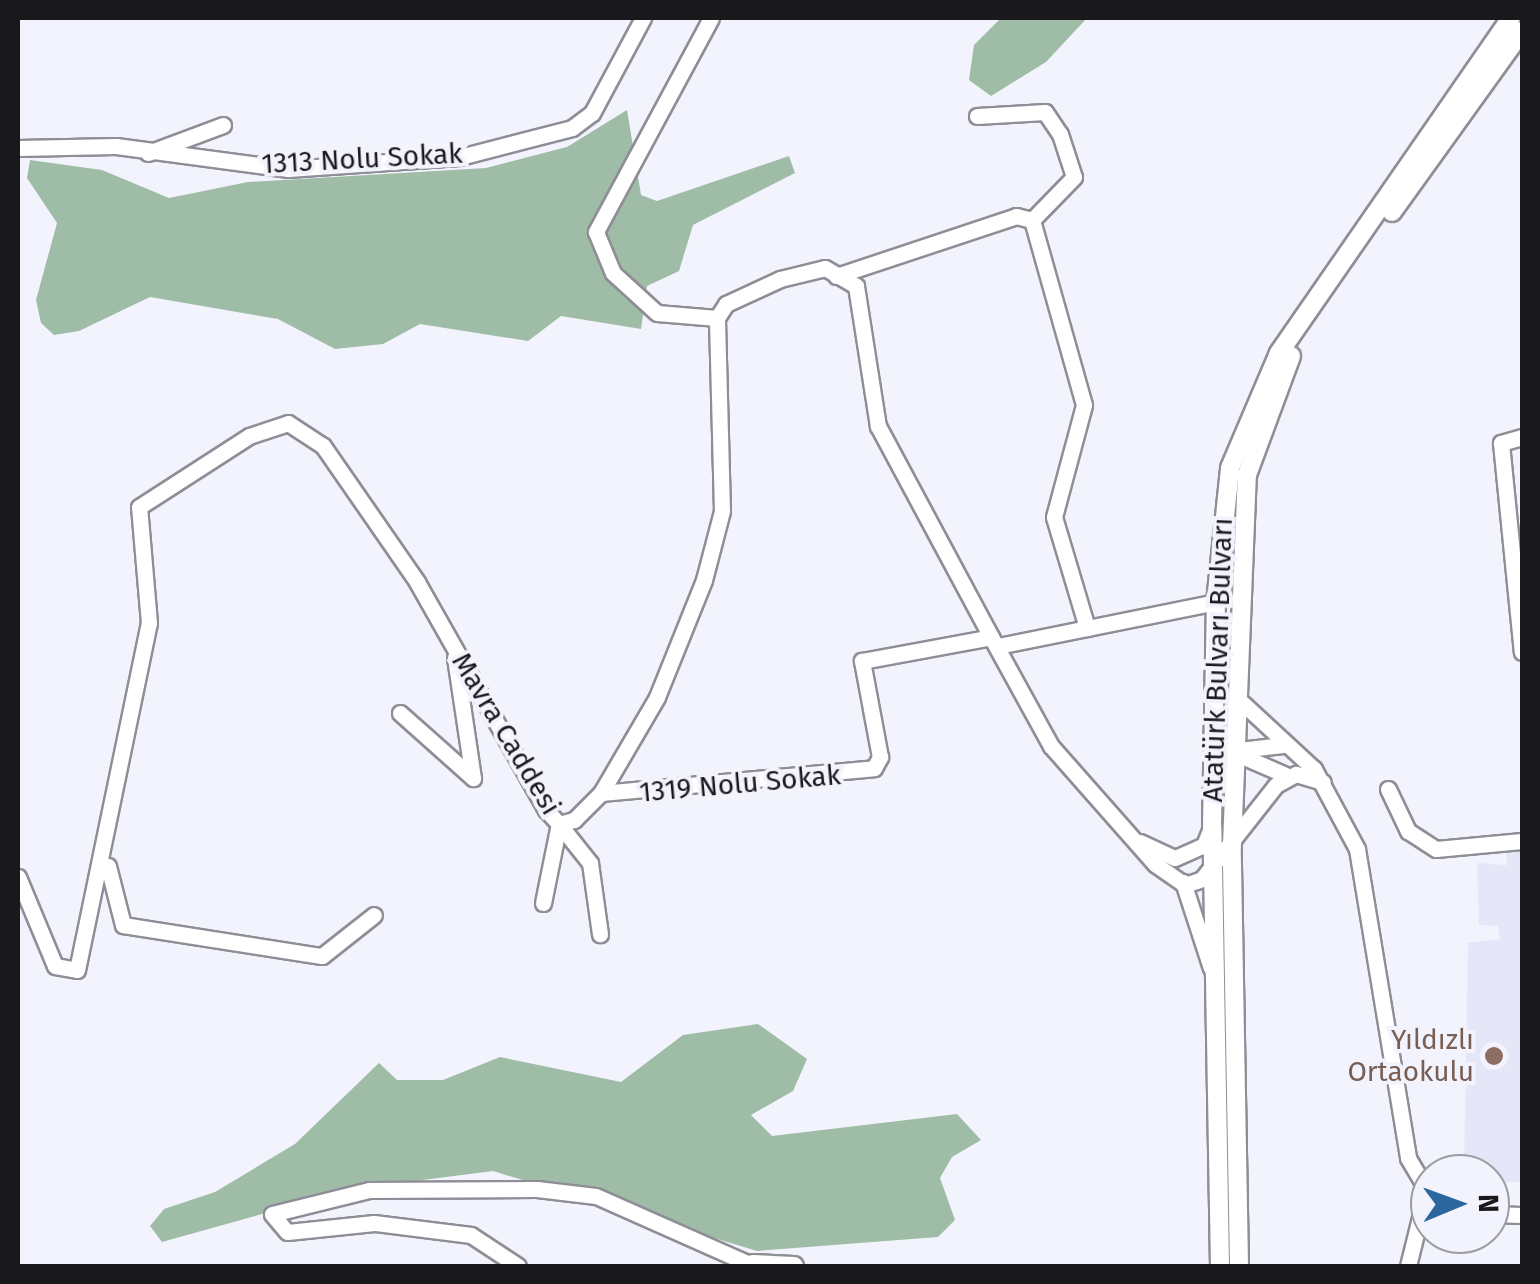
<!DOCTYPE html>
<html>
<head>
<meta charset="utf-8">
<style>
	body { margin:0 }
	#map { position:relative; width:1540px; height:1284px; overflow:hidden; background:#f3f3fd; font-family:"Fira Sans",sans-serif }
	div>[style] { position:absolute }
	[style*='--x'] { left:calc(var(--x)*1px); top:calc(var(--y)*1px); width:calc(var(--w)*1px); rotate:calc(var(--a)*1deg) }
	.built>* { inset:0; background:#e5e6f7 }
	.forest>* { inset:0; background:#9fbca7 }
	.roads { filter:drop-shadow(2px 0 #8e8e97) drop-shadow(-2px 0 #8e8e97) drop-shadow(0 2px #8e8e97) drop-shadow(0 -2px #8e8e97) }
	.minor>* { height:15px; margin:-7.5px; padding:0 7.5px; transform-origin:7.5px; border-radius:7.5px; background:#fff }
	.tertiary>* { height:18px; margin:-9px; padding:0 9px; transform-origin:9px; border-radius:9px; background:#fff }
	.dots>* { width:28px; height:28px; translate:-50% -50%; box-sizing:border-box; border:5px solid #f3f3fd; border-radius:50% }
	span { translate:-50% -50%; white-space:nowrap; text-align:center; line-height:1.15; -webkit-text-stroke:8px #f3f3fd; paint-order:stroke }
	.street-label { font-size:28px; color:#19191c }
	.education-label { font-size:28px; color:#785e54 }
	.right { translate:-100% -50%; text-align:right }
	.frame { position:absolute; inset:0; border:20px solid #19191c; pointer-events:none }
	.north { position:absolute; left:1410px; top:1154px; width:100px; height:100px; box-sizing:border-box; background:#f3f3fd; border:2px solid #9c9ca3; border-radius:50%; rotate:89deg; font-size:28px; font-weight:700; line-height:40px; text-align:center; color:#19191c }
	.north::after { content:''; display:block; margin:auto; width:35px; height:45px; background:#2b679e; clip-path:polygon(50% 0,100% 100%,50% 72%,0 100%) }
</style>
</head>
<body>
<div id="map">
	<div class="built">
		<i style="clip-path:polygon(1522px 845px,1522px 1182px,1497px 1182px,1495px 1173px,1464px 1170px,1468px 943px,1500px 939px,1498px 926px,1479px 925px,1477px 863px,1507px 865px,1506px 846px)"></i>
	</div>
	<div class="forest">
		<i style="clip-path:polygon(1001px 18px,1087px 18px,1046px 62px,991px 96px,969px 80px,974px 45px)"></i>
		<i style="clip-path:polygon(627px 110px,641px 195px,657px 201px,789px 156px,795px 173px,693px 225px,679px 271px,647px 286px,641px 329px,561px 316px,528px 341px,420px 324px,383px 344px,335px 349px,278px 319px,150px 297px,79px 331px,54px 335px,41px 323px,36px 300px,57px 223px,27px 178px,30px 160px,102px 170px,169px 198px,248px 182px,486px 168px,567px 147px)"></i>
		<i style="clip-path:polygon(758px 1024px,807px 1059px,793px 1091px,751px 1115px,772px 1136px,957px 1114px,981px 1140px,952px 1157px,940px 1178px,955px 1220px,938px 1237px,757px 1251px,493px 1171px,352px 1189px,162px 1242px,150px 1226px,164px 1209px,215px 1192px,295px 1144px,379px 1063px,397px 1080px,443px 1080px,500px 1057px,621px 1082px,683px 1035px)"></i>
	</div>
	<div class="roads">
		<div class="minor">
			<i style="--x:711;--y:18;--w:243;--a:118.3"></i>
			<i style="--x:596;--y:232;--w:44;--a:67.5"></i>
			<i style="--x:613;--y:273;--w:59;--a:42.3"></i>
			<i style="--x:657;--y:313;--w:60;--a:4.8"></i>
			<i style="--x:977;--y:116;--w:68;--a:-3.4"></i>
			<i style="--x:1045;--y:112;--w:27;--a:56"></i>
			<i style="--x:1060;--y:134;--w:45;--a:72"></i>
			<i style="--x:1074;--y:177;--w:60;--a:134.3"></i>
			<i style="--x:18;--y:148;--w:98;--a:-1.2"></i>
			<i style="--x:116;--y:146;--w:174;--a:7.6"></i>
			<i style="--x:288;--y:169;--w:172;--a:-4"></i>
			<i style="--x:460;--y:157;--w:116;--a:-14.5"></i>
			<i style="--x:572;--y:128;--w:25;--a:-37"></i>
			<i style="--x:592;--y:113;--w:108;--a:-61.8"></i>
			<i style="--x:148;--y:153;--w:80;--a:-20.5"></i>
			<i style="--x:836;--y:276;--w:190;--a:-18.4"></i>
			<i style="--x:1016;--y:216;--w:16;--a:14"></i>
			<i style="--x:1032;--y:220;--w:192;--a:74.3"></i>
			<i style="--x:1084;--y:405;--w:116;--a:105"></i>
			<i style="--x:1054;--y:517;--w:116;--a:73.4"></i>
			<i style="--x:1522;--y:437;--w:22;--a:164"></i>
			<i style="--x:1501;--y:443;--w:210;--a:84.3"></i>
			<i style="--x:998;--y:646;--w:222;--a:-11.4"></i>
			<i style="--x:1237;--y:698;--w:105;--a:42.7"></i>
			<i style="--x:1314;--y:769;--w:91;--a:61.7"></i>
			<i style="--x:1357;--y:849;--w:313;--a:80.6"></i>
			<i style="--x:1408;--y:1158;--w:43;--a:59.3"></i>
			<i style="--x:400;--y:713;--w:98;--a:41.7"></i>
			<i style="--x:473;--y:778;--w:122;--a:-98.5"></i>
			<i style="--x:1213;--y:753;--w:70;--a:-6.5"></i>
			<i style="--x:1235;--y:753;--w:58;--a:23.5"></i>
			<i style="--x:1388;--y:789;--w:47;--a:64.5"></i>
			<i style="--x:1408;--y:831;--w:33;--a:33"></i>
			<i style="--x:1436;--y:849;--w:86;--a:-5.3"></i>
			<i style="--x:601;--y:793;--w:274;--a:-5.2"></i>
			<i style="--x:874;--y:768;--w:13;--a:-61"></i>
			<i style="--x:880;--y:757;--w:98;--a:-100.6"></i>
			<i style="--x:862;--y:661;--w:131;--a:-10.5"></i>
			<i style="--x:1140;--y:842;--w:38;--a:25"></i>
			<i style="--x:1175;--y:858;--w:32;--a:-24"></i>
			<i style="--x:1204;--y:845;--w:16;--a:-68"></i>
			<i style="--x:108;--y:866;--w:61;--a:75.7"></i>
			<i style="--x:123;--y:925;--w:201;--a:8.9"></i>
			<i style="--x:322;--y:956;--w:66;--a:-38.3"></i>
			<i style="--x:18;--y:877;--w:96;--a:67.4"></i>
			<i style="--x:55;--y:966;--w:22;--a:10"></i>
			<i style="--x:77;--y:970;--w:354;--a:-78.3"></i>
			<i style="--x:149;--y:623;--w:116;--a:-94.9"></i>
			<i style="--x:139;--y:507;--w:131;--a:-32.8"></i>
			<i style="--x:249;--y:436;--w:41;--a:-18.4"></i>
			<i style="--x:288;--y:423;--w:42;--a:33.3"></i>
			<i style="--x:323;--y:446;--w:165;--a:55.3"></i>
			<i style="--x:417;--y:582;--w:262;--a:60.5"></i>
			<i style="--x:546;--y:810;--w:19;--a:47"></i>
			<i style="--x:559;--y:824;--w:16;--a:-15"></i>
			<i style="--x:574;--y:820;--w:38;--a:-45"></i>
			<i style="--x:601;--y:793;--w:111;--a:-59.7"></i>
			<i style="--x:657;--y:697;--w:126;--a:-68.1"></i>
			<i style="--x:704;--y:580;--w:71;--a:-75.4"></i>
			<i style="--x:722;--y:511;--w:193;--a:-91.5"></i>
			<i style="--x:717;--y:318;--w:17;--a:-57"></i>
			<i style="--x:726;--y:304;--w:60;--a:-24.8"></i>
			<i style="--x:780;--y:279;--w:46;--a:-13.7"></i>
			<i style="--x:825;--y:268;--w:36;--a:30"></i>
			<i style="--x:856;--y:286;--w:142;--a:81.1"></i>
			<i style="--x:878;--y:426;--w:239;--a:61.8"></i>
			<i style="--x:991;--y:637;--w:124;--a:61.2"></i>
			<i style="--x:1051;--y:746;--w:157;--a:48.6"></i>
			<i style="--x:1155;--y:864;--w:37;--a:35"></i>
			<i style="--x:1185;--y:885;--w:18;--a:-19"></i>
			<i style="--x:1202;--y:879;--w:120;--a:-51.8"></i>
			<i style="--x:1276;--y:785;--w:23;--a:-29"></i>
			<i style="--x:1296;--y:774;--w:28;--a:17"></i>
			<i style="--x:1183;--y:882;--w:90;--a:72"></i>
			<i style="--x:543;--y:903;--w:81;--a:-78.6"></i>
			<i style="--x:559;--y:824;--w:50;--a:51.5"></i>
			<i style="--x:590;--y:863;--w:72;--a:82"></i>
			<i style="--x:1490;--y:1214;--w:32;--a:2"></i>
			<i style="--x:518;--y:1266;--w:56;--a:-146.6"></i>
			<i style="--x:471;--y:1235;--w:98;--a:-172.9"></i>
			<i style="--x:374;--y:1223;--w:87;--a:174.1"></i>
			<i style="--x:287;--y:1232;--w:23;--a:-130"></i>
			<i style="--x:272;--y:1214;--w:100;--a:-13.9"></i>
			<i style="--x:369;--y:1190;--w:168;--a:-0.3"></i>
			<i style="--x:537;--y:1189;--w:59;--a:6.8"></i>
			<i style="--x:596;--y:1196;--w:173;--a:23.9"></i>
			<i style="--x:1408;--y:1266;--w:75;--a:-76.1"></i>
		</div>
		<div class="tertiary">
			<i style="--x:1392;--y:212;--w:223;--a:-54.3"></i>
			<i style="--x:753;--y:1264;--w:41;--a:2.8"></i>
			<i style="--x:1220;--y:1266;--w:439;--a:-91"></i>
			<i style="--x:1212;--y:827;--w:225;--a:-89"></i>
			<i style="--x:1216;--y:602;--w:135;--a:-84"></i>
			<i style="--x:1230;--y:468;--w:125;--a:-66.9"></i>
			<i style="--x:1279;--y:353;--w:407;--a:-55.3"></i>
			<i style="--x:1239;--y:1266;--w:421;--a:-91"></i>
			<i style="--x:1232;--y:845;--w:370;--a:-87.7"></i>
			<i style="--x:1247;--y:475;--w:127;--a:-69.7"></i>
		</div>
	</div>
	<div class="dots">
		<i style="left:1494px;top:1056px;background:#8d6e63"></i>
	</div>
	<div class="street-label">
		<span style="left:362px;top:159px;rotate:-3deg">1313 Nolu Sokak</span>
		<span style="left:1218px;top:660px;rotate:-88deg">Atatürk Bulvarı Bulvarı</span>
		<span style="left:506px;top:734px;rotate:59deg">Mavra Caddesi</span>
		<span style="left:740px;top:784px;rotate:-5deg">1319 Nolu Sokak</span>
	</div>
	<div class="education-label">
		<span class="right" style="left:1474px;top:1056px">Yıldızlı<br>Ortaokulu</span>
	</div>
	<div class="frame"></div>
	<div class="north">N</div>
</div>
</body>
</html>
